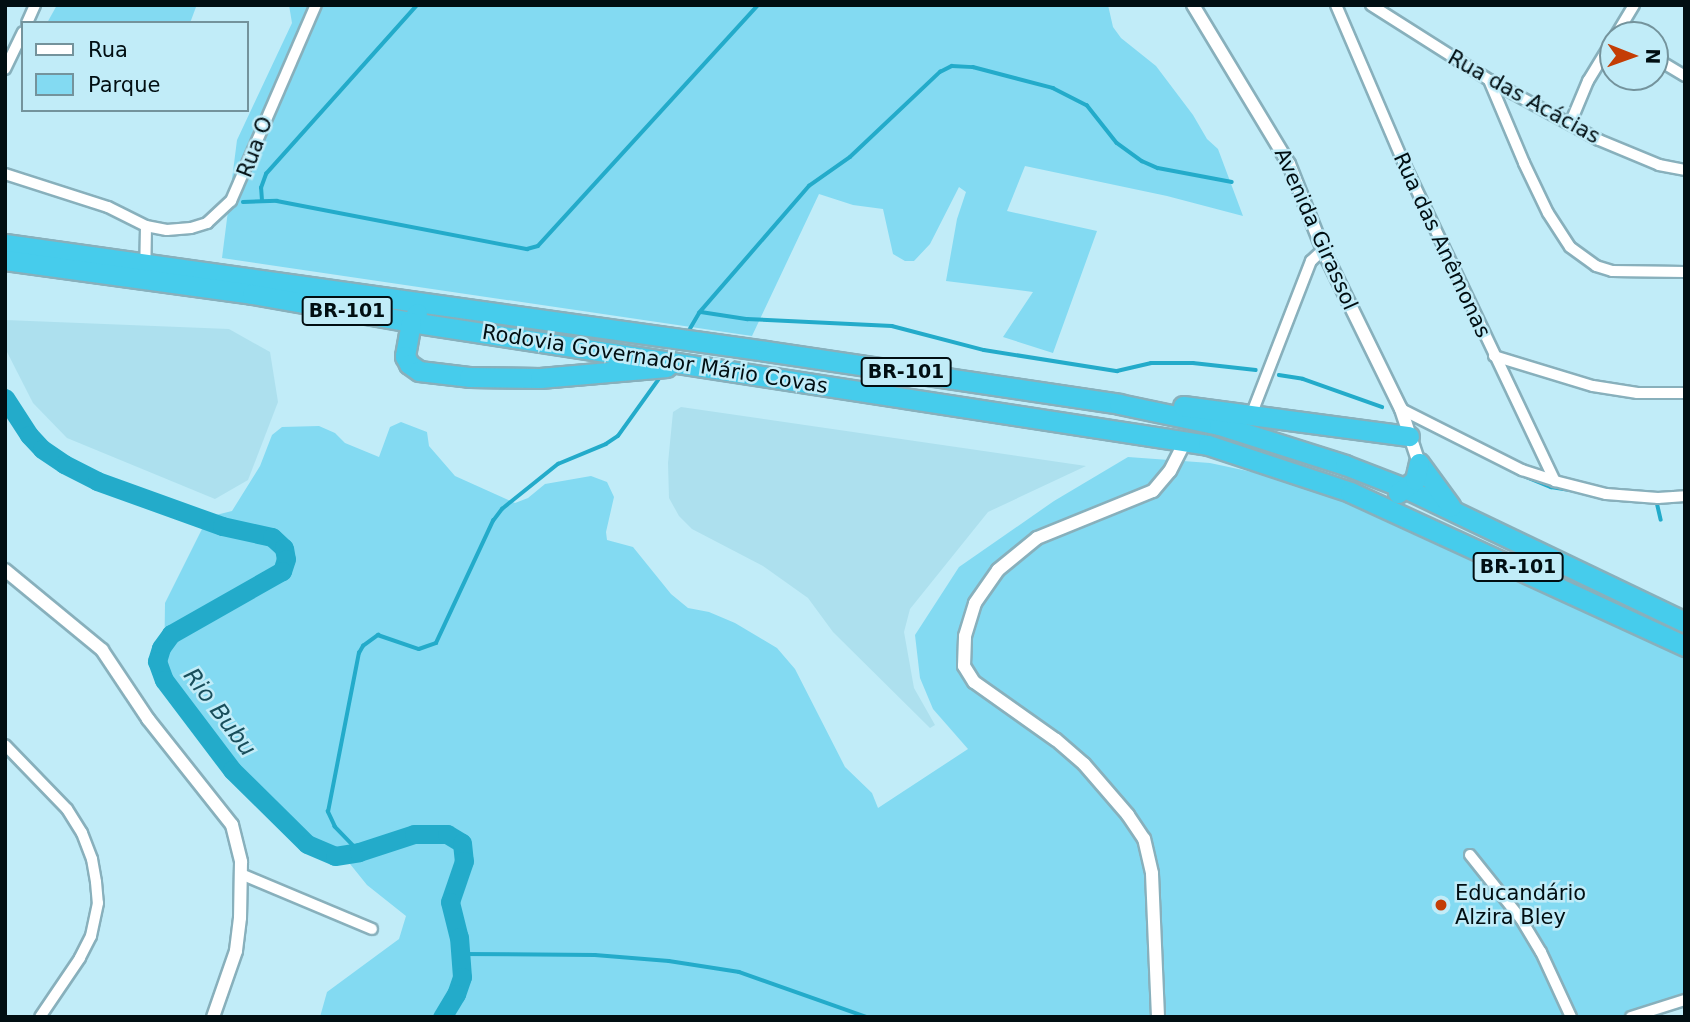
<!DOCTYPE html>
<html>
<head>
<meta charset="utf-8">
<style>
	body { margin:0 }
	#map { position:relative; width:1690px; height:1022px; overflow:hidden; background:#c1ecf8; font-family:"DejaVu Sans",sans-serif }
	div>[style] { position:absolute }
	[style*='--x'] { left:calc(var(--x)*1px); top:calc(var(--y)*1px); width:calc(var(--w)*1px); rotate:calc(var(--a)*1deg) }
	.built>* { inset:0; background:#ade0ee }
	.green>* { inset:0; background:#83daf2 }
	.stream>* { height:3.5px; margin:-1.75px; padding:0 1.75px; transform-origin:1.75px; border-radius:1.75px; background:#23abca }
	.river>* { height:19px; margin:-9.5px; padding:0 9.5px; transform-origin:9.5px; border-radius:9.5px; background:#23abca }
	.roads { filter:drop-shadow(2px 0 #88b0bc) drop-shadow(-2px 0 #88b0bc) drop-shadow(0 2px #88b0bc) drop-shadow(0 -2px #88b0bc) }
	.minor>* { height:10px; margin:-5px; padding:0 5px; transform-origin:5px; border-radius:5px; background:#fff }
	.tertiary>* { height:12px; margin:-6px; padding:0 6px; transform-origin:6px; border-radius:6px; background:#fff }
	.motorway>* { height:19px; margin:-9.5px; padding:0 9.5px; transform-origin:9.5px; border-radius:9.5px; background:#46ccec }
	.dots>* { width:19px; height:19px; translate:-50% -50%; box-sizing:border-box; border:4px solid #c1ecf8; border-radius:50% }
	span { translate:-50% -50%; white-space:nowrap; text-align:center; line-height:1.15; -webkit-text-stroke:5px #c1ecf8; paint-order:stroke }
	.shield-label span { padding:2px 5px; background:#c1ecf8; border:2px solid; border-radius:5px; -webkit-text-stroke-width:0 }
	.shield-label { font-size:19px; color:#010e12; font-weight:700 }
	.street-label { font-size:21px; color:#010e12 }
	.poi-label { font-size:21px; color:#010e12 }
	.left { translate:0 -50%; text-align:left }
	.water-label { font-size:23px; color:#194e5b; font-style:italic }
	.frame { position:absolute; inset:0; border:7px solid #010e12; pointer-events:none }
	.legend { position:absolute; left:21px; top:21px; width:228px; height:91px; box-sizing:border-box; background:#c1ecf8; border:2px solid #74939c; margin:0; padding:9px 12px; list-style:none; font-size:21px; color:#010e12 }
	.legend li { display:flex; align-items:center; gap:14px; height:35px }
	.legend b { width:35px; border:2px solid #74939c }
	.north { position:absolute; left:1599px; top:21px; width:70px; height:70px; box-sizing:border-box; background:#c1ecf8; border:2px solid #74939c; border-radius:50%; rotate:91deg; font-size:19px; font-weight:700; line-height:28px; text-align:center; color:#010e12 }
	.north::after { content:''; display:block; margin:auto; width:24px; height:32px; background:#c43d05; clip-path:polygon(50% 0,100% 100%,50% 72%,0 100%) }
</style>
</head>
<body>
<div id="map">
	<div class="built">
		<i style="clip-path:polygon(5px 320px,229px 329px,270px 352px,278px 402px,248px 480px,215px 499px,67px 438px,33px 403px,5px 348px)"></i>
		<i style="clip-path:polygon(681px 407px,1086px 466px,988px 512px,910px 609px,904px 632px,914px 688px,935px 725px,930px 728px,833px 632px,808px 598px,763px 566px,692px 529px,679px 516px,669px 498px,668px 463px,673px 412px)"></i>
	</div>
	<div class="green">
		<i style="clip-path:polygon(57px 5px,195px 5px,196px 7px,190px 23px,47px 23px)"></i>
		<i style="clip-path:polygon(289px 5px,1108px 5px,1113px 27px,1121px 38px,1156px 66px,1193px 115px,1207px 139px,1218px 149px,1243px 216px,1167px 196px,1025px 166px,1007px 211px,1097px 231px,1053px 353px,1003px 337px,1033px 292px,946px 281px,957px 219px,966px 192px,959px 187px,930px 244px,914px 261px,905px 261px,893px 254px,883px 209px,853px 205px,819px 194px,752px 336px,222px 258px,237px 140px,292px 23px)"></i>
		<i style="clip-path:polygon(401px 422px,427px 432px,429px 446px,455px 476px,515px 503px,528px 498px,545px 484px,591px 476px,607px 482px,614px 497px,606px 532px,607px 540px,633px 547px,671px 594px,688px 608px,709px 612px,735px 623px,777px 648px,795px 669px,845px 767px,872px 793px,878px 808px,968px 749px,933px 709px,920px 678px,915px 635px,959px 567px,1054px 501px,1128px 457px,1210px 463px,1294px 481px,1381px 513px,1685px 655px,1685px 1007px,1670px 1007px,1644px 1017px,320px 1017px,327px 992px,399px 939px,406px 916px,367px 885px,342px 854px,296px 842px,287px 828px,210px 752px,179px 710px,164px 678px,165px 603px,208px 517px,232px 511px,260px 466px,272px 435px,282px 427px,319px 426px,335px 433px,345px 443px,379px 457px,390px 427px)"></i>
	</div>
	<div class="stream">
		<i style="--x:262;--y:201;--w:13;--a:-94"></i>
		<i style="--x:261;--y:188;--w:15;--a:-70"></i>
		<i style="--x:266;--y:174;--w:227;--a:-48.2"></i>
		<i style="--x:243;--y:202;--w:34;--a:-2"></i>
		<i style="--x:277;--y:201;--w:255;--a:10.9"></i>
		<i style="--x:527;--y:249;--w:11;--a:-15"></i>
		<i style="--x:538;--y:246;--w:326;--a:-47.6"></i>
		<i style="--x:701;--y:312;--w:47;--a:8.7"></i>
		<i style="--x:747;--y:319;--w:145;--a:2.8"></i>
		<i style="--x:892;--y:326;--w:95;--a:14.6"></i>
		<i style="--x:984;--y:350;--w:135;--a:9"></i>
		<i style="--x:1117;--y:371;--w:35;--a:-13"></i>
		<i style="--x:1151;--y:363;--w:42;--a:0"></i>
		<i style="--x:1193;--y:363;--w:63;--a:6.3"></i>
		<i style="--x:687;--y:334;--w:24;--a:-60"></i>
		<i style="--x:699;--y:313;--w:168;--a:-49.1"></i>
		<i style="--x:809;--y:186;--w:50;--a:-35.3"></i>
		<i style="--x:850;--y:157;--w:124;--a:-43.4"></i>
		<i style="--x:940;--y:72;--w:13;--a:-27"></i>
		<i style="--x:952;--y:66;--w:21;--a:3"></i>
		<i style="--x:973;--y:67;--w:83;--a:14.7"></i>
		<i style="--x:1053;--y:88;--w:38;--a:27"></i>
		<i style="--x:1087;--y:105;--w:48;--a:51.7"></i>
		<i style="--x:1117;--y:143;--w:31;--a:36"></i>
		<i style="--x:1142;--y:161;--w:17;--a:24"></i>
		<i style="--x:1158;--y:168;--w:75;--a:10.7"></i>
		<i style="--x:1279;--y:375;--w:24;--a:9"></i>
		<i style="--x:1303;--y:379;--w:84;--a:19.5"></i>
		<i style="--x:1519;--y:474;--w:35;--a:22"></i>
		<i style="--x:1551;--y:487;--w:24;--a:9"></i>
		<i style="--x:1657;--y:502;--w:18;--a:77"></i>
		<i style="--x:359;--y:852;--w:35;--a:-134"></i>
		<i style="--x:335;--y:827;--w:17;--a:-115"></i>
		<i style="--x:328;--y:812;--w:162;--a:-79"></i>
		<i style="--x:359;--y:653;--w:8;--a:-60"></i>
		<i style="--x:363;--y:646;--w:19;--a:-36"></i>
		<i style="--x:378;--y:635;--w:43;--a:18.9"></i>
		<i style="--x:419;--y:649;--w:18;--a:-19"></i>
		<i style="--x:436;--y:643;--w:135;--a:-65"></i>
		<i style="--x:493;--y:521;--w:15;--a:-53"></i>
		<i style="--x:502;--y:509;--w:72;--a:-38.8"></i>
		<i style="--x:558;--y:464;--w:52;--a:-22.6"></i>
		<i style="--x:606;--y:444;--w:14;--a:-34"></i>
		<i style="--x:618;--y:436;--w:74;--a:-54.4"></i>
		<i style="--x:461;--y:954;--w:134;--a:0.4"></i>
		<i style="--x:595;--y:955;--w:74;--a:4.6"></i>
		<i style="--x:669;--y:961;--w:71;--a:8.9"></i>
		<i style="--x:739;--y:972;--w:136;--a:19.4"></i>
	</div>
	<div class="river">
		<i style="--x:5;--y:398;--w:44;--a:57"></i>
		<i style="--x:29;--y:435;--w:19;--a:47"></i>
		<i style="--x:42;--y:449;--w:27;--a:34"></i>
		<i style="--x:64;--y:464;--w:37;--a:27"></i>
		<i style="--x:97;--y:481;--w:133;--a:19.8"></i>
		<i style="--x:222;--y:526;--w:51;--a:12.4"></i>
		<i style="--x:272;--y:537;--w:16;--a:43"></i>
		<i style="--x:284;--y:548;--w:11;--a:80"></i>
		<i style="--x:286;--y:559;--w:13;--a:108"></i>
		<i style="--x:282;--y:571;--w:128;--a:150.4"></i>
		<i style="--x:171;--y:634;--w:17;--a:126"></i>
		<i style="--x:161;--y:648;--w:14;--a:107"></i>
		<i style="--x:157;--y:661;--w:20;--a:70"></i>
		<i style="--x:164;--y:680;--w:113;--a:52.9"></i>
		<i style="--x:232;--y:770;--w:105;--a:44.6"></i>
		<i style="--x:307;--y:844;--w:30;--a:23"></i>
		<i style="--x:335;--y:856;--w:24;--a:-9"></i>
		<i style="--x:359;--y:852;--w:58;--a:-18.1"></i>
		<i style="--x:414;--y:834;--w:33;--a:0"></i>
		<i style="--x:447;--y:834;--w:17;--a:31"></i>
		<i style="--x:462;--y:843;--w:18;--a:84"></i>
		<i style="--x:464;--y:861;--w:43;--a:108.9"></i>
		<i style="--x:450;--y:902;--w:36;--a:76"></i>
		<i style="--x:459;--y:937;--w:40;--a:85.7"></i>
		<i style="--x:462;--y:977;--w:18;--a:109"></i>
		<i style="--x:456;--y:994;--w:27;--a:121"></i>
	</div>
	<div class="roads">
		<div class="minor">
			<i style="--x:1336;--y:5;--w:165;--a:66.8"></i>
			<i style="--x:1401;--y:157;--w:359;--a:64.6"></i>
			<i style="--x:1371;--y:5;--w:140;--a:32.4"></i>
			<i style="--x:1489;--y:80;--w:125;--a:28.6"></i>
			<i style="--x:1599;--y:140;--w:65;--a:22.6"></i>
			<i style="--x:1659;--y:165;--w:26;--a:11"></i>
			<i style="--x:27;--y:23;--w:20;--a:-66"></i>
			<i style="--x:1616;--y:35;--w:35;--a:-59"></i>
			<i style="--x:1655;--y:58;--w:35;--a:31"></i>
			<i style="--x:5;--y:69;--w:41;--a:-64.1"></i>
			<i style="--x:1489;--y:80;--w:90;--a:67.1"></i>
			<i style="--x:1524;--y:163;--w:55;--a:64.4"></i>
			<i style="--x:1548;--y:213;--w:40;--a:57.1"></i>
			<i style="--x:1570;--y:247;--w:32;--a:36"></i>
			<i style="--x:1596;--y:266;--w:17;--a:17"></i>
			<i style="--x:1612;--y:271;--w:73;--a:0.8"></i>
			<i style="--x:1570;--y:124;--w:47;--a:-67.3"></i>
			<i style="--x:1588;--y:81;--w:48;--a:-58.6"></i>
			<i style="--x:5;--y:174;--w:108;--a:17.8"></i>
			<i style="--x:108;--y:207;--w:42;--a:26.6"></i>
			<i style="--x:146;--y:226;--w:39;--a:91"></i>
			<i style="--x:146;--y:226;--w:21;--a:11"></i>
			<i style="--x:167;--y:230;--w:24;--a:-5"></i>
			<i style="--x:191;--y:228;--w:17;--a:-17"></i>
			<i style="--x:207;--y:223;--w:33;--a:-43"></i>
			<i style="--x:231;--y:201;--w:214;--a:-66.6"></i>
			<i style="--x:1494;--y:356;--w:103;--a:16.9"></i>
			<i style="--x:1593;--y:386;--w:45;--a:9"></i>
			<i style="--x:1637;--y:393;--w:48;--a:0"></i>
			<i style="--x:1401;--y:409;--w:136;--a:26.8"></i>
			<i style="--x:1522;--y:470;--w:35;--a:18"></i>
			<i style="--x:1555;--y:481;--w:53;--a:14.3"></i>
			<i style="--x:1606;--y:494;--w:52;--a:4.4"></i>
			<i style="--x:1658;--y:498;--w:27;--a:-4"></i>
			<i style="--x:1252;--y:413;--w:163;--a:-68.8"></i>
			<i style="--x:1311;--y:261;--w:16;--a:-43"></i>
			<i style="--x:5;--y:745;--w:89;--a:45.9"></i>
			<i style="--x:67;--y:809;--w:28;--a:58"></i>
			<i style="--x:82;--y:833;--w:28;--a:69"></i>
			<i style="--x:92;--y:859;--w:23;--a:80"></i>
			<i style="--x:96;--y:882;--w:21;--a:85"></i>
			<i style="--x:98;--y:903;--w:34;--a:102"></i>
			<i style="--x:91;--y:936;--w:25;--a:117"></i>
			<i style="--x:80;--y:958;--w:71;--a:124.1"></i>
			<i style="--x:1470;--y:855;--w:82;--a:51.4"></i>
			<i style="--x:1521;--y:919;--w:39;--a:59"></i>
			<i style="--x:1541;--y:952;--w:72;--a:65.2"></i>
			<i style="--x:241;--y:874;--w:142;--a:22.8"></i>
			<i style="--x:1631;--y:1017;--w:57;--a:-17.5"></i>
		</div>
		<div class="tertiary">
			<i style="--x:1193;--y:5;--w:186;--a:58.9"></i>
			<i style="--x:1289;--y:164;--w:92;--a:68.4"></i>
			<i style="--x:1323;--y:250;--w:177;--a:63.9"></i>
			<i style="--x:1401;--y:409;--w:57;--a:71.6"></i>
			<i style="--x:5;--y:570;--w:126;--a:39.5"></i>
			<i style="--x:102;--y:650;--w:83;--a:56.3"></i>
			<i style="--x:148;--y:719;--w:135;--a:51.6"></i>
			<i style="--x:232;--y:825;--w:38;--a:76"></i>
			<i style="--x:241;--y:862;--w:56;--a:91"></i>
			<i style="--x:240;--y:918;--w:33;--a:97"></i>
			<i style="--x:236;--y:951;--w:70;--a:109.2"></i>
			<i style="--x:1158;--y:1017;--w:144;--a:-92.4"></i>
			<i style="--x:1152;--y:873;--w:35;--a:-103"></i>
			<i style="--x:1144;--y:839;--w:29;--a:-124"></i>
			<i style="--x:1128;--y:815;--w:67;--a:-130.8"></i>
			<i style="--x:1084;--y:764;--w:37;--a:-139"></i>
			<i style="--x:1056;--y:740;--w:100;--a:-144.7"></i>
			<i style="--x:974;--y:682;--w:19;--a:-122"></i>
			<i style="--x:964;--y:666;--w:30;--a:-88"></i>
			<i style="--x:965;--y:636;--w:34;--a:-73"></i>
			<i style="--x:975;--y:603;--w:40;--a:-55.1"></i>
			<i style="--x:998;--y:570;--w:50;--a:-39.4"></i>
			<i style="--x:1037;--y:538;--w:125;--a:-22.1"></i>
			<i style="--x:1153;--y:491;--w:26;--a:-50"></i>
			<i style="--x:1170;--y:471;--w:34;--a:-63"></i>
		</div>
		<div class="motorway">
			<i style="--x:5;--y:244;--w:768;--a:8"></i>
			<i style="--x:766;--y:351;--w:357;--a:8.5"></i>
			<i style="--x:1119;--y:404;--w:102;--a:11.9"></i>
			<i style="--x:1219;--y:425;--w:132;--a:17.6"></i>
			<i style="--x:1345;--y:465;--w:66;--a:21.2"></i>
			<i style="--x:1407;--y:489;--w:308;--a:25.6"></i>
			<i style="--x:5;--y:260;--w:249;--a:7.8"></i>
			<i style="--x:252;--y:294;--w:161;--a:10"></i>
			<i style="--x:411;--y:322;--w:806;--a:8.77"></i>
			<i style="--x:1208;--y:445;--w:150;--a:18.3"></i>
			<i style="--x:1350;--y:492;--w:369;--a:24.7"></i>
			<i style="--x:417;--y:313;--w:11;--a:124"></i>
			<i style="--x:411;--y:322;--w:35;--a:100"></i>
			<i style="--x:405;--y:356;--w:9;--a:63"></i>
			<i style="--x:409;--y:364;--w:12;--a:35"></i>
			<i style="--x:419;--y:371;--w:50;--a:6.8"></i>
			<i style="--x:469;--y:377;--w:71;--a:0.8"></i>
			<i style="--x:540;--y:378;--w:127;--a:-5"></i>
			<i style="--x:1183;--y:406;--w:228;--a:7.6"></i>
			<i style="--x:1419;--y:463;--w:54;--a:54"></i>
			<i style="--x:1398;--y:493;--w:21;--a:-37"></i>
			<i style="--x:1415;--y:480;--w:17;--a:-77"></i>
		</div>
	</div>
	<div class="dots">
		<i style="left:1441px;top:905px;background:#c43d05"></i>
	</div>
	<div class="shield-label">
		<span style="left:347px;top:311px">BR-101</span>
		<span style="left:906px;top:372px">BR-101</span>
		<span style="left:1518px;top:567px">BR-101</span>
	</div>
	<div class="street-label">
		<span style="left:1524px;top:97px;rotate:29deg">Rua das Acácias</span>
		<span style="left:255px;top:147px;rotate:-69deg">Rua O</span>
		<span style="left:1316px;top:229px;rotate:66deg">Avenida Girassol</span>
		<span style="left:1442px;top:245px;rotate:65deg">Rua das Anêmonas</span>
		<span style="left:655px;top:359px;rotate:9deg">Rodovia Governador Mário Covas</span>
	</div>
	<div class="poi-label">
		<span class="left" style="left:1455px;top:905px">Educandário<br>Alzira Bley</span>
	</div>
	<div class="water-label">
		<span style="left:220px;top:712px;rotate:53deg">Rio Bubu</span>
	</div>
	<div class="frame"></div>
	<ul class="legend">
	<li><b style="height:9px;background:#fff"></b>Rua</li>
	<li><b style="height:19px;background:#83daf2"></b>Parque</li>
	</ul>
	<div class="north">N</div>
</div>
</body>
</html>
